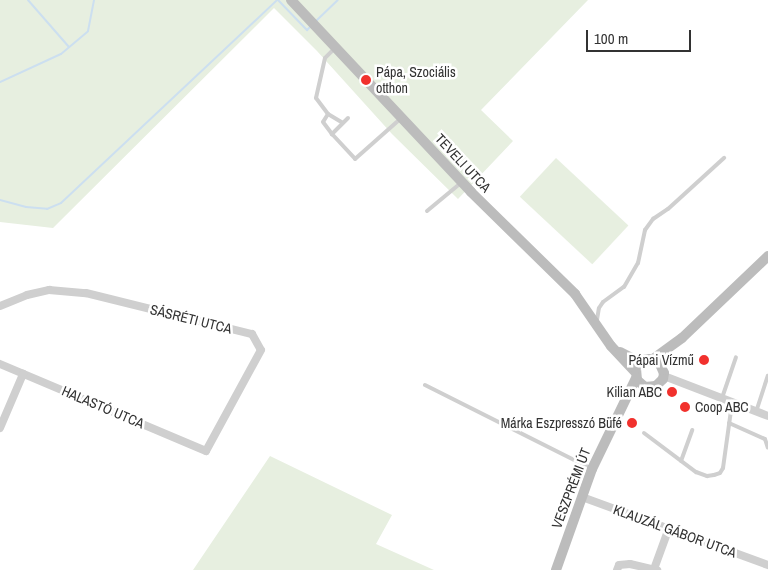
<!DOCTYPE html>
<html>
<head>
<meta charset="utf-8">
<style>
	body { margin:0 }
	#map { position:relative; width:768px; height:570px; overflow:hidden; background:#fff; font-family:"Archivo Narrow",sans-serif }
	div>[style] { position:absolute }
	[style*='--x'] { left:calc(var(--x)*1px); top:calc(var(--y)*1px); width:calc(var(--w)*1px); rotate:calc(var(--a)*1deg) }
	.green>* { inset:0; background:#e7efe0; transform-origin:0 0 }
	.stream>* { height:2px; margin:-1px; padding:0 1px; transform-origin:1px; border-radius:1px; background:#ccdff0 }
	.lane>* { height:4px; margin:-2px; padding:0 2px; transform-origin:2px; border-radius:2px; background:#cfcfcf }
	.street>* { height:8px; margin:-4px; padding:0 4px; transform-origin:4px; border-radius:4px; background:#cfcfcf }
	.secondary>* { height:10px; margin:-5px; padding:0 5px; transform-origin:5px; border-radius:5px; background:#bcbcbc }
	.dots>* { width:14px; height:14px; translate:-50% -50%; box-sizing:border-box; border:2px solid #fff; border-radius:50% }
	span { translate:-50% -50%; white-space:nowrap; text-align:center; line-height:1.15; -webkit-text-stroke:5px #fff; paint-order:stroke }
	.poi-label { font-size:14px; color:#323232 }
	.left { translate:0 -50%; text-align:left }
	.right { translate:-100% -50%; text-align:right }
	.street-label { font-size:14px; color:#323232 }
	.scale { position:absolute; left:586px; top:30px; width:105px; height:22px; box-sizing:border-box; border:2px solid #323232; border-top:0; padding-left:6px; font-size:15px; line-height:18px; white-space:nowrap; color:#323232; -webkit-text-stroke:4px #fff; paint-order:stroke }
</style>
</head>
<body>
<div id="map">
	<div class="green">
		<i style="clip-path:polygon(0 0,588px 0,481px 110px,513px 141px,458px 199px,392px 134px,317px 51px,274px 8px,53px 228px,0 222px)"></i>
		<i style="left:556px;top:158px;width:99px;height:53px;rotate:43deg"></i>
		<i style="clip-path:polygon(270px 456px,392px 515px,376px 544px,434px 570px,193px 570px)"></i>
	</div>
	<div class="stream">
		<i style="--x:28;--y:0;--w:62;--a:48.9"></i>
		<i style="--x:278;--y:0;--w:42;--a:46"></i>
		<i style="--x:307;--y:30;--w:6;--a:-45"></i>
		<i style="--x:316;--y:21;--w:30;--a:-44"></i>
		<i style="--x:0;--y:82;--w:67;--a:-24.7"></i>
		<i style="--x:61;--y:54;--w:35;--a:-40"></i>
		<i style="--x:88;--y:31;--w:32;--a:-79"></i>
		<i style="--x:0;--y:200;--w:27;--a:15"></i>
		<i style="--x:26;--y:207;--w:21;--a:5"></i>
		<i style="--x:47;--y:209;--w:15;--a:-23"></i>
		<i style="--x:61;--y:203;--w:296;--a:-43.2"></i>
	</div>
	<div class="lane">
		<i style="--x:335;--y:48;--w:14;--a:135"></i>
		<i style="--x:325;--y:58;--w:41;--a:102.7"></i>
		<i style="--x:316;--y:98;--w:20;--a:53"></i>
		<i style="--x:328;--y:114;--w:17;--a:31"></i>
		<i style="--x:328;--y:114;--w:9;--a:122"></i>
		<i style="--x:323;--y:122;--w:15;--a:53"></i>
		<i style="--x:348;--y:118;--w:23;--a:135"></i>
		<i style="--x:332;--y:134;--w:34;--a:47"></i>
		<i style="--x:355;--y:159;--w:60;--a:-41.6"></i>
		<i style="--x:427;--y:211;--w:45;--a:-39.6"></i>
		<i style="--x:597;--y:320;--w:12;--a:-81"></i>
		<i style="--x:599;--y:308;--w:7;--a:-56"></i>
		<i style="--x:603;--y:302;--w:26;--a:-36"></i>
		<i style="--x:624;--y:287;--w:28;--a:-60"></i>
		<i style="--x:638;--y:263;--w:34;--a:-78"></i>
		<i style="--x:645;--y:230;--w:14;--a:-54"></i>
		<i style="--x:653;--y:219;--w:18;--a:-34"></i>
		<i style="--x:668;--y:209;--w:76;--a:-42.3"></i>
		<i style="--x:425;--y:385;--w:187;--a:26.7"></i>
		<i style="--x:722;--y:398;--w:43;--a:-71.1"></i>
		<i style="--x:756;--y:412;--w:38;--a:-72"></i>
		<i style="--x:729;--y:423;--w:39;--a:24"></i>
		<i style="--x:765;--y:439;--w:9;--a:72"></i>
		<i style="--x:644;--y:433;--w:65;--a:36.9"></i>
		<i style="--x:696;--y:472;--w:12;--a:20"></i>
		<i style="--x:707;--y:476;--w:7;--a:-8"></i>
		<i style="--x:714;--y:475;--w:6;--a:-18"></i>
		<i style="--x:720;--y:473;--w:6;--a:-59"></i>
		<i style="--x:723;--y:468;--w:66;--a:-82.1"></i>
		<i style="--x:681;--y:461;--w:33;--a:-70"></i>
	</div>
	<div class="street">
		<i style="--x:0;--y:306;--w:29;--a:-22"></i>
		<i style="--x:27;--y:295;--w:23;--a:-13"></i>
		<i style="--x:49;--y:290;--w:37;--a:5"></i>
		<i style="--x:86;--y:293;--w:171;--a:13.9"></i>
		<i style="--x:252;--y:334;--w:18;--a:61"></i>
		<i style="--x:261;--y:350;--w:115;--a:118.6"></i>
		<i style="--x:206;--y:451;--w:224;--a:-157.1"></i>
		<i style="--x:664;--y:376;--w:111;--a:21"></i>
		<i style="--x:0;--y:428;--w:59;--a:-66.9"></i>
		<i style="--x:582;--y:497;--w:198;--a:20.1"></i>
		<i style="--x:654;--y:569;--w:44;--a:-69.9"></i>
		<i style="--x:617;--y:570;--w:5;--a:-68"></i>
		<i style="--x:619;--y:565;--w:11;--a:-5"></i>
		<i style="--x:630;--y:564;--w:28;--a:13"></i>
	</div>
	<div class="secondary">
		<i style="--x:291;--y:0;--w:263;--a:46.8"></i>
		<i style="--x:471;--y:192;--w:146;--a:44.4"></i>
		<i style="--x:575;--y:294;--w:63;--a:55.3"></i>
		<i style="--x:611;--y:346;--w:35;--a:47"></i>
		<i style="--x:620;--y:352;--w:18;--a:27"></i>
		<i style="--x:636;--y:360;--w:14;--a:-4"></i>
		<i style="--x:650;--y:359;--w:9;--a:18"></i>
		<i style="--x:659;--y:362;--w:12;--a:66"></i>
		<i style="--x:664;--y:373;--w:6;--a:99"></i>
		<i style="--x:663;--y:379;--w:10;--a:135"></i>
		<i style="--x:656;--y:386;--w:11;--a:175"></i>
		<i style="--x:645;--y:387;--w:11;--a:-139"></i>
		<i style="--x:637;--y:380;--w:11;--a:-95"></i>
		<i style="--x:636;--y:369;--w:12;--a:-48"></i>
		<i style="--x:653;--y:359;--w:36;--a:-36"></i>
		<i style="--x:682;--y:338;--w:119;--a:-43.6"></i>
		<i style="--x:556;--y:570;--w:107;--a:-70.4"></i>
		<i style="--x:592;--y:469;--w:101;--a:-64.2"></i>
	</div>
	<div class="dots">
		<i style="left:366px;top:80px;background:#f1312d"></i>
		<i style="left:704px;top:360px;background:#f1312d"></i>
		<i style="left:672px;top:392px;background:#f1312d"></i>
		<i style="left:685px;top:407px;background:#f1312d"></i>
		<i style="left:632px;top:423px;background:#f1312d"></i>
	</div>
	<div class="poi-label">
		<span class="left" style="left:376px;top:80px">Pápa, Szociális<br>otthon</span>
		<span class="right" style="left:694px;top:360px">Pápai Vízmű</span>
		<span class="right" style="left:662px;top:392px">Kilian ABC</span>
		<span class="left" style="left:695px;top:407px">Coop ABC</span>
		<span class="right" style="left:622px;top:423px">Márka Eszpresszó Büfé</span>
	</div>
	<div class="street-label">
		<span style="left:463px;top:163px;rotate:47deg">TEVELI UTCA</span>
		<span style="left:191px;top:319px;rotate:14deg">SÁSRÉTI UTCA</span>
		<span style="left:103px;top:407px;rotate:23deg">HALASTÓ UTCA</span>
		<span style="left:571px;top:488px;rotate:-69deg">VESZPRÉMI ÚT</span>
		<span style="left:675px;top:531px;rotate:20deg">KLAUZÁL GÁBOR UTCA</span>
	</div>
	<div class="scale">100 m</div>
</div>
</body>
</html>
